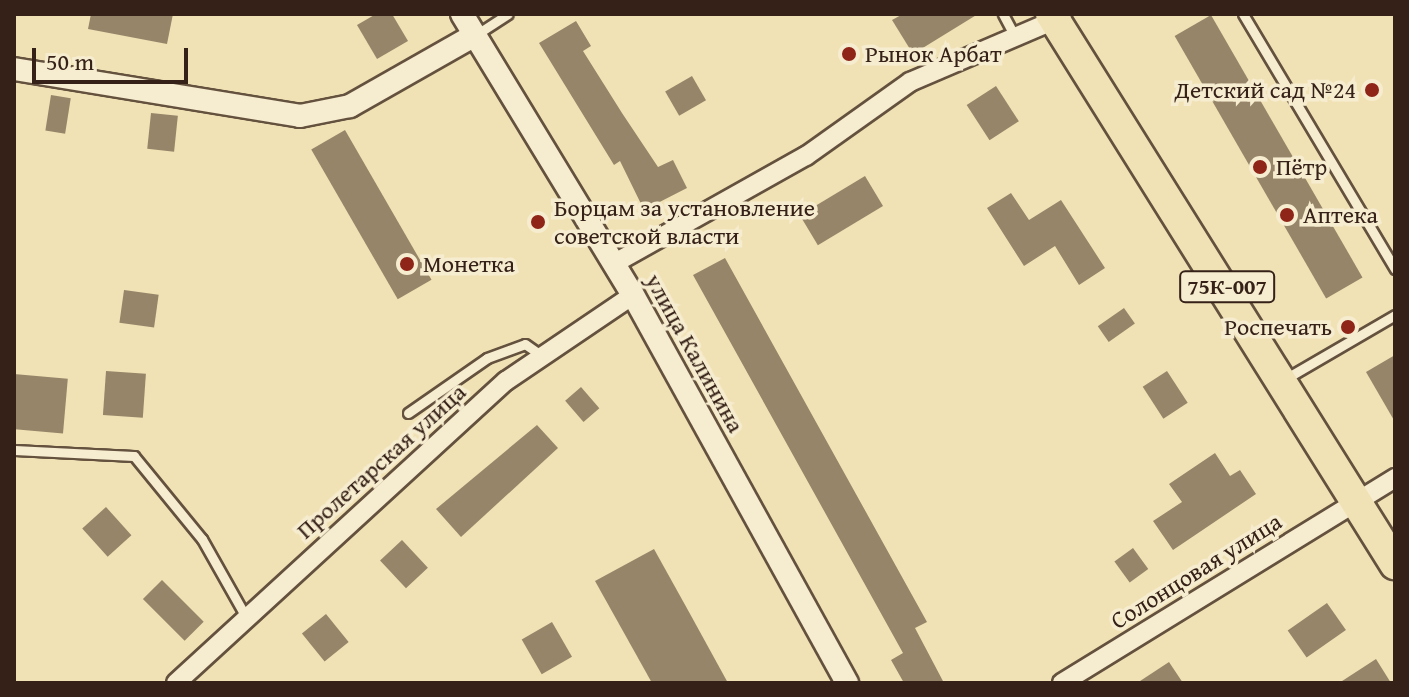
<!DOCTYPE html>
<html>
<head>
<meta charset="utf-8">
<style>
	body { margin:0 }
	#map { position:relative; width:1409px; height:697px; overflow:hidden; background:#f1e2b5; font-family:"Gentium Book Plus",serif }
	div>[style] { position:absolute }
	[style*='--x'] { left:calc(var(--x)*1px); top:calc(var(--y)*1px); width:calc(var(--w)*1px); rotate:calc(var(--a)*1deg) }
	.building>* { inset:0; background:#978569; transform-origin:0 0 }
	.roads { filter:drop-shadow(2px 0 #64513e) drop-shadow(-2px 0 #64513e) drop-shadow(0 2px #64513e) drop-shadow(0 -2px #64513e) }
	.service>* { height:9px; margin:-4.5px; padding:0 4.5px; transform-origin:4.5px; border-radius:4.5px; background:#f6eccf }
	.minor>* { height:18px; margin:-9px; padding:0 9px; transform-origin:9px; border-radius:9px; background:#f6eccf }
	.tertiary>* { height:22px; margin:-11px; padding:0 11px; transform-origin:11px; border-radius:11px; background:#f6eccf }
	.primary>* { height:30px; margin:-15px; padding:0 15px; transform-origin:15px; border-radius:15px; background:#f1e2b5 }
	.dots>* { width:22px; height:22px; translate:-50% -50%; box-sizing:border-box; border:4px solid #f6eccf; border-radius:50% }
	span { translate:-50% -50%; white-space:nowrap; text-align:center; line-height:1.15; -webkit-text-stroke:7px #f6eccf; paint-order:stroke }
	.shield-label span { padding:2px 6px; background:#f6eccf; border:2px solid; border-radius:6px; -webkit-text-stroke-width:0 }
	.shield-label { font-size:22px; color:#352117; font-weight:700 }
	.poi-label { font-size:24px; color:#352117 }
	.left { translate:0 -50%; text-align:left }
	.right { translate:-100% -50%; text-align:right }
	.street-label { font-size:24px; color:#352117 }
	.frame { position:absolute; inset:0; border:16px solid #352117; pointer-events:none }
	.scale { position:absolute; left:32px; top:48px; width:156px; height:36px; box-sizing:border-box; border:4px solid #352117; border-top:0; padding-left:10px; font-size:24px; line-height:28px; white-space:nowrap; color:#352117; -webkit-text-stroke:6px #f6eccf; paint-order:stroke }
</style>
</head>
<body>
<div id="map">
	<div class="building">
		<i style="clip-path:polygon(91px 14px,173px 14px,167px 44px,88px 29px)"></i>
		<i style="clip-path:polygon(376px 14px,392px 14px,408px 41px,377px 59px,357px 25px)"></i>
		<i style="clip-path:polygon(903px 14px,978px 14px,913px 54px,892px 20px)"></i>
		<i style="left:1211px;top:15px;width:303px;height:42px;rotate:60deg"></i>
		<i style="clip-path:polygon(576px 21px,591px 46px,583px 51px,622px 113px,658px 167px,673px 160px,687px 188px,644px 210px,620px 161px,614px 165px,539px 43px)"></i>
		<i style="left:692px;top:76px;width:28px;height:31px;rotate:60deg"></i>
		<i style="left:996px;top:86px;width:42px;height:35px;rotate:57deg"></i>
		<i style="left:51px;top:95px;width:20px;height:36px;rotate:9deg"></i>
		<i style="left:151px;top:113px;width:27px;height:36px;rotate:6deg"></i>
		<i style="left:345px;top:130px;width:173px;height:39px;rotate:60deg"></i>
		<i style="left:865px;top:176px;width:35px;height:76px;rotate:59deg"></i>
		<i style="clip-path:polygon(1011px 193px,1029px 220px,1061px 200px,1105px 268px,1079px 285px,1055px 246px,1024px 266px,987px 208px)"></i>
		<i style="clip-path:polygon(725px 258px,927px 622px,915px 628px,944px 683px,904px 683px,891px 660px,903px 653px,693px 275px)"></i>
		<i style="left:124px;top:290px;width:35px;height:33px;rotate:8deg"></i>
		<i style="left:1124px;top:308px;width:19px;height:32px;rotate:55deg"></i>
		<i style="clip-path:polygon(1395px 355px,1395px 422px,1366px 372px)"></i>
		<i style="left:106px;top:371px;width:40px;height:44px;rotate:4deg"></i>
		<i style="left:1167px;top:371px;width:38px;height:29px;rotate:57deg"></i>
		<i style="left:14px;top:374px;width:54px;height:55px;rotate:5deg"></i>
		<i style="left:581px;top:387px;width:28px;height:21px;rotate:49deg"></i>
		<i style="clip-path:polygon(537px 425px,558px 448px,461px 537px,436px 509px)"></i>
		<i style="clip-path:polygon(1215px 453px,1230px 476px,1240px 470px,1256px 494px,1173px 550px,1153px 521px,1182px 502px,1169px 484px)"></i>
		<i style="left:106px;top:507px;width:38px;height:32px;rotate:48deg"></i>
		<i style="left:402px;top:540px;width:38px;height:30px;rotate:47deg"></i>
		<i style="left:1133px;top:548px;width:26px;height:23px;rotate:54deg"></i>
		<i style="clip-path:polygon(654px 549px,689px 612px,728px 683px,652px 683px,595px 581px)"></i>
		<i style="left:162px;top:580px;width:59px;height:27px;rotate:45deg"></i>
		<i style="left:1327px;top:603px;width:33px;height:48px;rotate:55deg"></i>
		<i style="left:326px;top:614px;width:36px;height:31px;rotate:51deg"></i>
		<i style="left:552px;top:622px;width:40px;height:35px;rotate:60deg"></i>
		<i style="clip-path:polygon(1376px 659px,1391px 683px,1339px 683px)"></i>
		<i style="clip-path:polygon(1169px 662px,1183px 683px,1137px 683px)"></i>
	</div>
	<div class="roads">
		<div class="service">
			<i style="--x:1003;--y:14;--w:27;--a:62"></i>
			<i style="--x:1243;--y:14;--w:297;--a:59.2"></i>
			<i style="--x:474;--y:36;--w:40;--a:-32.9"></i>
			<i style="--x:1285;--y:379;--w:127;--a:-30.2"></i>
			<i style="--x:408;--y:413;--w:96;--a:-34.8"></i>
			<i style="--x:487;--y:358;--w:40;--a:-20.2"></i>
			<i style="--x:525;--y:344;--w:19;--a:35"></i>
			<i style="--x:14;--y:450;--w:120;--a:2.9"></i>
			<i style="--x:134;--y:456;--w:107;--a:50.7"></i>
			<i style="--x:202;--y:539;--w:90;--a:60.6"></i>
		</div>
		<div class="minor">
			<i style="--x:615;--y:263;--w:219;--a:-29.3"></i>
			<i style="--x:806;--y:156;--w:128;--a:-35.4"></i>
			<i style="--x:910;--y:82;--w:165;--a:-23.2"></i>
			<i style="--x:176;--y:683;--w:447;--a:-42.5"></i>
			<i style="--x:506;--y:381;--w:153;--a:-34.1"></i>
			<i style="--x:1062;--y:683;--w:391;--a:-31.6"></i>
		</div>
		<div class="tertiary">
			<i style="--x:462;--y:14;--w:329;--a:58.7"></i>
			<i style="--x:633;--y:295;--w:443;--a:61.1"></i>
			<i style="--x:14;--y:69;--w:290;--a:9.3"></i>
			<i style="--x:300;--y:116;--w:51;--a:-11.3"></i>
			<i style="--x:350;--y:106;--w:142;--a:-29.6"></i>
		</div>
		<div class="primary">
			<i style="--x:1051;--y:14;--w:649;--a:57.98"></i>
		</div>
	</div>
	<div class="dots">
		<i style="left:849px;top:54px;background:#8f2418"></i>
		<i style="left:1372px;top:90px;background:#8f2418"></i>
		<i style="left:1260px;top:167px;background:#8f2418"></i>
		<i style="left:1287px;top:215px;background:#8f2418"></i>
		<i style="left:538px;top:222px;background:#8f2418"></i>
		<i style="left:407px;top:264px;background:#8f2418"></i>
		<i style="left:1348px;top:327px;background:#8f2418"></i>
	</div>
	<div class="shield-label">
		<span style="left:1227px;top:287px">75К-007</span>
	</div>
	<div class="poi-label">
		<span class="left" style="left:865px;top:54px">Рынок Арбат</span>
		<span class="right" style="left:1356px;top:90px">Детский сад №24</span>
		<span class="left" style="left:1276px;top:167px">Пётр</span>
		<span class="left" style="left:554px;top:222px">Борцам за установление<br>советской власти</span>
		<span class="left" style="left:1303px;top:215px">Аптека</span>
		<span class="left" style="left:423px;top:264px">Монетка</span>
		<span class="right" style="left:1332px;top:327px">Роспечать</span>
	</div>
	<div class="street-label">
		<span style="left:695px;top:353px;rotate:61deg">улица Калинина</span>
		<span style="left:381px;top:461px;rotate:-42deg">Пролетарская улица</span>
		<span style="left:1196px;top:571px;rotate:-32deg">Солонцовая улица</span>
	</div>
	<div class="frame"></div>
	<div class="scale">50 m</div>
</div>
</body>
</html>
